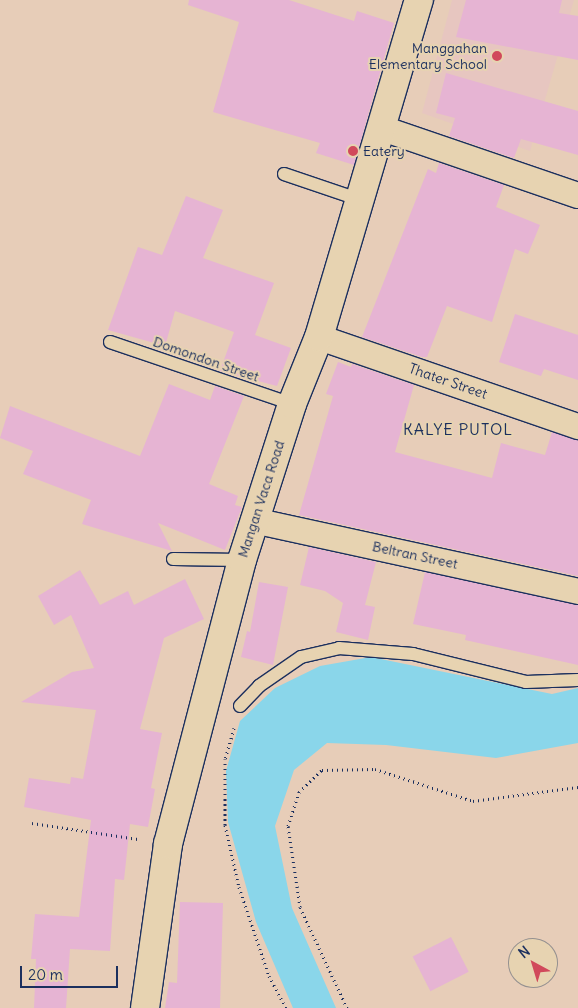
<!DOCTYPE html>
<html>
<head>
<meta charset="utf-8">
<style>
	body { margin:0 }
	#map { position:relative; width:578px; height:1008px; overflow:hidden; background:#e7cdb8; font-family:Delius,sans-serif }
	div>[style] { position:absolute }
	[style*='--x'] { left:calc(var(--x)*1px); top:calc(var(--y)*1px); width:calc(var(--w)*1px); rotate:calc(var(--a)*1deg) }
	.built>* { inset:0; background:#e7c6c0 }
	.water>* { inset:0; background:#8ad6ea }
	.building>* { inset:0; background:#e6b4d3; transform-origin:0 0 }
	.path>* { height:3px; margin-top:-1.5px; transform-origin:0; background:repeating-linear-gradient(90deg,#1b2f5e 0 1px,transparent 0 5px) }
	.roads { filter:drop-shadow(1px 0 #1b2f5e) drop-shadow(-1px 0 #1b2f5e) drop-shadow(0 1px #1b2f5e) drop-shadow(0 -1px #1b2f5e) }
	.lane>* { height:12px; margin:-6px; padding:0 6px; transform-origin:6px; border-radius:6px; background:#e7d3b1 }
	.street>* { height:25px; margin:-12.5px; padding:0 12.5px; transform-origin:12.5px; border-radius:12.5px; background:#e7d3b1 }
	.secondary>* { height:28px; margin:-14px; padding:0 14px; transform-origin:14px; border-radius:14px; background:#e7d3b1 }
	.dots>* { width:14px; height:14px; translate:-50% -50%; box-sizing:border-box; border:2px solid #e7d3b1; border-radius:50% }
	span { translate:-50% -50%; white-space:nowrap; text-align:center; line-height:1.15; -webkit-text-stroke:4px #e7d3b1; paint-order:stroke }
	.poi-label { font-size:14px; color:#1b2f5e }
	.right { translate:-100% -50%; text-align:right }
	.left { translate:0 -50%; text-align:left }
	.street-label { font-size:14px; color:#1b2f5e }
	.quarter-label { font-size:16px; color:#1b2f5e; letter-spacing:1px }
	.north { position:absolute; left:508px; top:938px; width:50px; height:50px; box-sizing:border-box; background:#e7d3b1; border:1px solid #959190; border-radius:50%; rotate:321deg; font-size:14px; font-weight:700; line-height:20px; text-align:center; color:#1b2f5e }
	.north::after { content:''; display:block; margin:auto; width:18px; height:22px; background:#d1495b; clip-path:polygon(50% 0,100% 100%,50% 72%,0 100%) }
	.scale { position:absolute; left:20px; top:966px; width:98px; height:22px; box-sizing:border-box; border:2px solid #1b2f5e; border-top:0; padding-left:6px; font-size:15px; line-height:18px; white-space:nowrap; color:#1b2f5e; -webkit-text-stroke:4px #e7d3b1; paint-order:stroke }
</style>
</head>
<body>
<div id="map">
	<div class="built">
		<i style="clip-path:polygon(452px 0,574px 0,530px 151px,422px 113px)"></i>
	</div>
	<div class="water">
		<i style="clip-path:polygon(371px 657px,552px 694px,578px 688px,578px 743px,496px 758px,386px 745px,327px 743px,294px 770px,275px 826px,292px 908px,336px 1008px,293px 1008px,256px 922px,228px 822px,226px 771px,240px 721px,275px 688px,320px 666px)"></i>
	</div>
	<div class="building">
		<i style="clip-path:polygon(189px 0,289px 0,354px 21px,357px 11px,394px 23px,354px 165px,316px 153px,320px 143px,213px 112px,239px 22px,188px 5px)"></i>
		<i style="clip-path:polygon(466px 0,562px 0,559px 13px,578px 16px,578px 60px,456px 37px)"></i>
		<i style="clip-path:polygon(446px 73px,578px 111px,578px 155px,521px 139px,514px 158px,449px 136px,455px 118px,436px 113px)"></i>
		<i style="clip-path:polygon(439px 163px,504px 185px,496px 207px,540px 225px,528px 254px,515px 249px,492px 322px,447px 306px,427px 357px,422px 357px,362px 337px,428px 169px,436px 173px)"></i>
		<i style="clip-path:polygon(186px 196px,223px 210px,203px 258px,274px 283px,255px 335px,291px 348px,277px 386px,220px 371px,234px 332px,175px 311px,165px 346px,108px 330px,138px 247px,162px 255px)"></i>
		<i style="clip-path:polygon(515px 314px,578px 335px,578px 380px,544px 369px,541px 376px,499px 362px)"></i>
		<i style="clip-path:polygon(338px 362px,351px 367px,352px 364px,414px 385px,395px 452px,492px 478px,501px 443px,545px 455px,552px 432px,578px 440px,578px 576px,299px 515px,333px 396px,326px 394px)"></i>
		<i style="clip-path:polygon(169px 384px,210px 400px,215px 386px,244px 396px,209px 484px,238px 496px,235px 505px,242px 507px,225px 550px,158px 523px,172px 551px,82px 524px,91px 500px,23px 474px,33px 451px,0 438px,10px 406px,140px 456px)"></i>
		<i style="clip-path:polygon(309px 547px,376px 562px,365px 605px,375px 607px,368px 640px,336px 632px,343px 603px,325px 591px,300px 585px)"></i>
		<i style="clip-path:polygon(80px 570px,100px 605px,128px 591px,134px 605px,185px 579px,204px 619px,164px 638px,140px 729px,162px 733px,151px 788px,155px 789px,148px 827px,130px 824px,124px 880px,115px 879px,110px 951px,70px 949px,66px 1008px,34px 1008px,36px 959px,31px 959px,35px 914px,79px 917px,91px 820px,24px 807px,29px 778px,70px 784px,71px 777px,83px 779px,96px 710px,21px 702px,72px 672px,94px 668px,71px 615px,54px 625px,38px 596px)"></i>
		<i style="clip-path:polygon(425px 572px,578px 605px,578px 665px,465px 640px,466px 635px,413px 624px)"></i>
		<i style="clip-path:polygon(259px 582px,288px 587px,273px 665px,241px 657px,247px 631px,250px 632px)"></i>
		<i style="clip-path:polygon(180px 902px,223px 903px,220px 1008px,165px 1008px,169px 982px,177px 983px)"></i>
		<i style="left:451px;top:937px;width:39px;height:43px;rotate:63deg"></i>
	</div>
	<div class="path">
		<i style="--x:234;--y:728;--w:32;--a:106"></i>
		<i style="--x:225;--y:759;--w:66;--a:90"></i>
		<i style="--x:225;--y:825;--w:64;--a:77.3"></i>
		<i style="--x:239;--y:887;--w:94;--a:71.4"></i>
		<i style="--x:269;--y:976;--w:36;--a:62"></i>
		<i style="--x:32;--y:823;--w:107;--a:8.6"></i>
		<i style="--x:347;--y:1008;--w:111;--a:-115"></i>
		<i style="--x:300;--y:907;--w:82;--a:-98.4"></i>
		<i style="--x:288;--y:826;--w:36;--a:-72"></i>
		<i style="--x:299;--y:792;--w:32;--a:-44"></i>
		<i style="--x:322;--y:770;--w:53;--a:-1.1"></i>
		<i style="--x:375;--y:769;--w:103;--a:18.1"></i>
		<i style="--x:473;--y:801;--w:106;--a:-7.6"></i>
	</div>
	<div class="roads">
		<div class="lane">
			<i style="--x:284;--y:174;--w:81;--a:18.7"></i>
			<i style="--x:110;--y:342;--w:192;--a:18.8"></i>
			<i style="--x:173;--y:559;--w:69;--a:0.8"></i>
			<i style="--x:240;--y:706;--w:28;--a:-46"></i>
			<i style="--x:259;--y:686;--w:51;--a:-34.6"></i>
			<i style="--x:301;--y:657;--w:39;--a:-13"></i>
			<i style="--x:339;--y:648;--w:74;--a:4.6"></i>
			<i style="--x:413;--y:654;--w:116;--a:13.9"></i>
			<i style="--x:526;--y:682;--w:52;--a:-2.2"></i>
		</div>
		<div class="street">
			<i style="--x:382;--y:128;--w:207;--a:18.9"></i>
			<i style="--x:319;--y:337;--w:274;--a:19"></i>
			<i style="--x:253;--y:520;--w:333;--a:12.3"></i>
		</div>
		<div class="secondary">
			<i style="--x:145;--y:1008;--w:166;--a:-82"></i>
			<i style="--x:168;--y:844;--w:293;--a:-75.4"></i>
			<i style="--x:242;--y:560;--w:164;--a:-72.2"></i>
			<i style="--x:292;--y:404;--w:72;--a:-68.1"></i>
			<i style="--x:319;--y:337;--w:352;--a:-73.5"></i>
		</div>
	</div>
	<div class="dots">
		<i style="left:497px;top:56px;background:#d1495b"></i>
		<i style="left:353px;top:151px;background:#d1495b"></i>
	</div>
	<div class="poi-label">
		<span class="right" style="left:487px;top:56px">Manggahan<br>Elementary School</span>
		<span class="left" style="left:363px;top:151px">Eatery</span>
	</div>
	<div class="street-label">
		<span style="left:206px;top:359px;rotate:19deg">Domondon Street</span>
		<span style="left:448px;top:381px;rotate:19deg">Thater Street</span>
		<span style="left:261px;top:499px;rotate:-72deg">Mangan Vaca Road</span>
		<span style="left:415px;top:555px;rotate:12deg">Beltran Street</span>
	</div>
	<div class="quarter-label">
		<span style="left:458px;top:429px">KALYE PUTOL</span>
	</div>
	<div class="north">N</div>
	<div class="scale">20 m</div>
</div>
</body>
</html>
